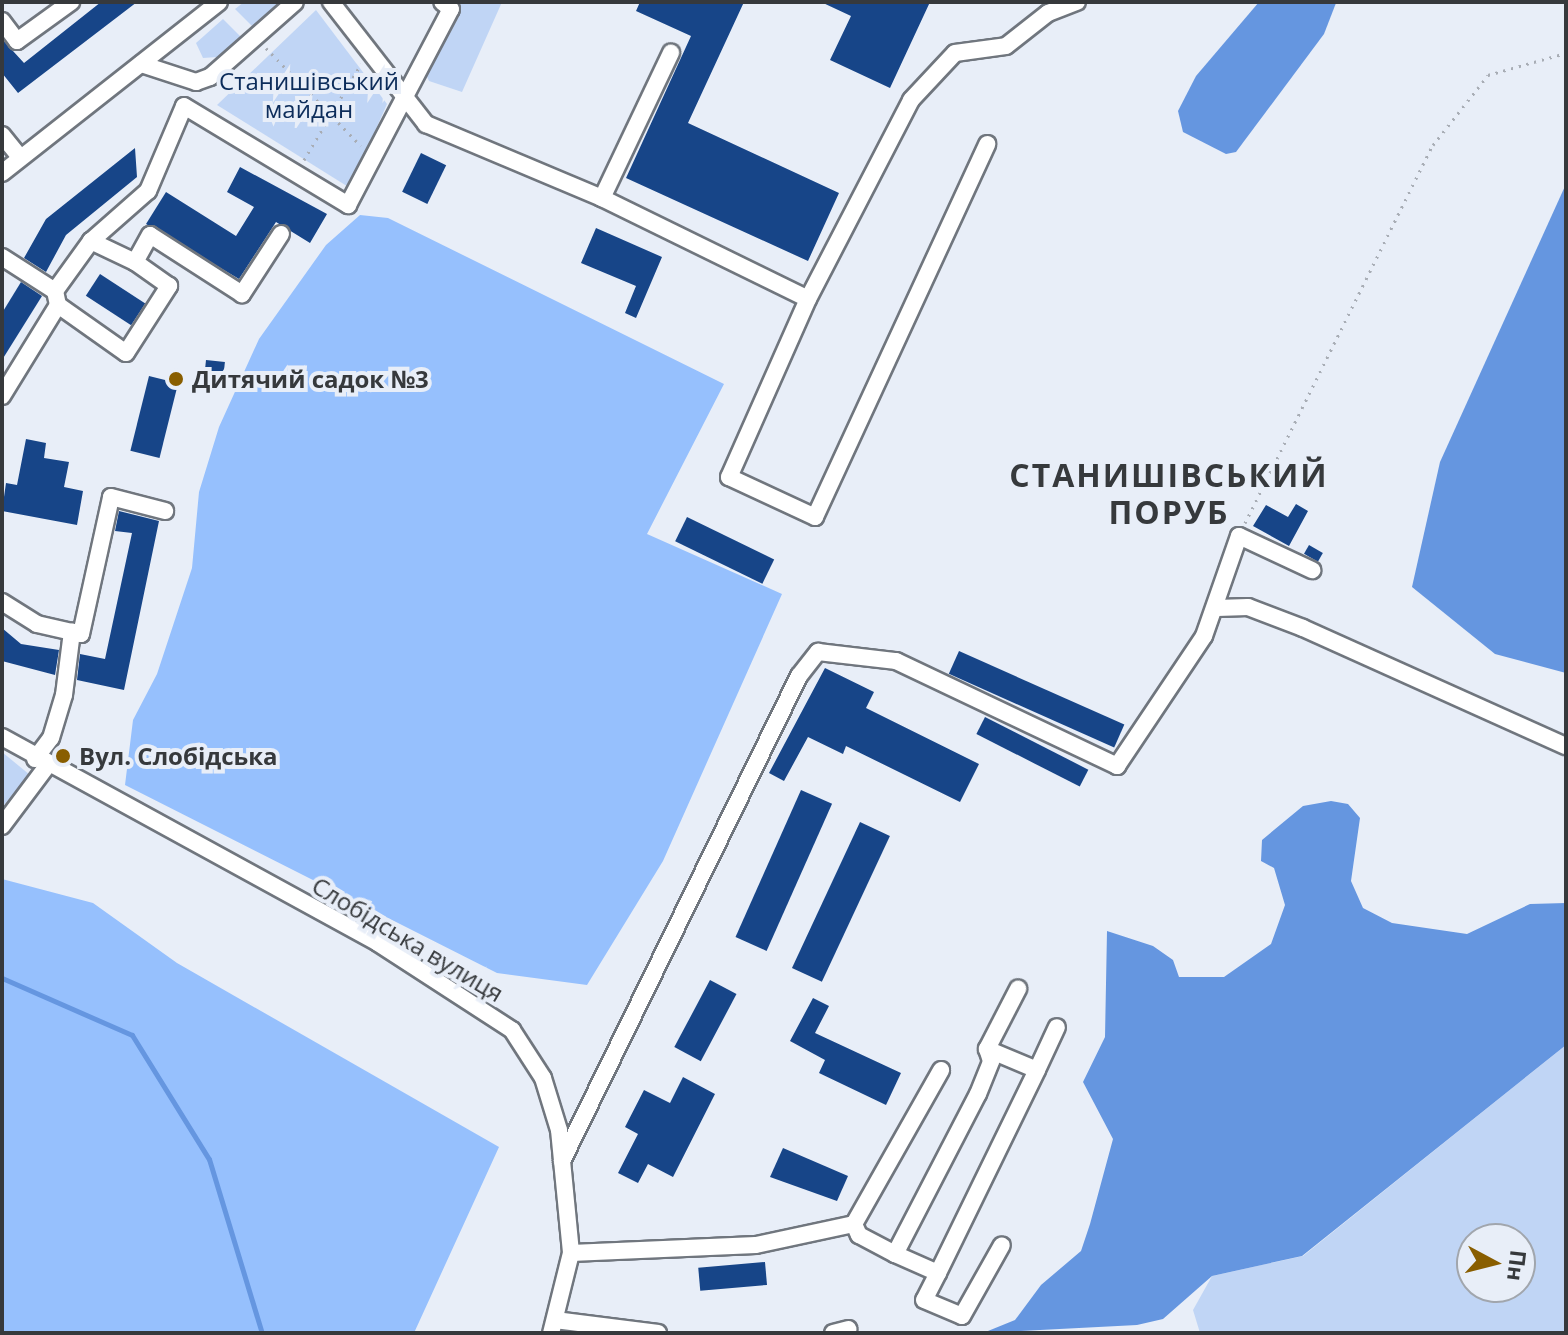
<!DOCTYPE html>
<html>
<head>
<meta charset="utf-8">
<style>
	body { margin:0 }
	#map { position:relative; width:1568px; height:1335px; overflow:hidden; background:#e8eef8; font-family:"Open Sans",sans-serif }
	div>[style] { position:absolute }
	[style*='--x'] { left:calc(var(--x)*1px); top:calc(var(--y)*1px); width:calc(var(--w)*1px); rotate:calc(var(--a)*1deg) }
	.green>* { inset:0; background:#c0d5f5 }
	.forest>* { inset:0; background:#96c0fd }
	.water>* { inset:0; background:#6596e0 }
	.stream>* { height:5px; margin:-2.5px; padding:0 2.5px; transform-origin:2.5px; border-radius:2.5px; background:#6596e0 }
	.building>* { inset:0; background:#174588; transform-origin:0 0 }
	.path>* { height:3px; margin-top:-1.5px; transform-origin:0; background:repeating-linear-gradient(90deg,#a8adb5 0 2px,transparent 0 8px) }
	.roads { filter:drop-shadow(2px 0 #70767e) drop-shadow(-2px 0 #70767e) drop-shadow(0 2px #70767e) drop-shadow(0 -2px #70767e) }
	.minor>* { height:16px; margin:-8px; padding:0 8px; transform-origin:8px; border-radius:8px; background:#fff }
	.dots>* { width:22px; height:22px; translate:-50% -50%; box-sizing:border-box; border:4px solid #e8eef8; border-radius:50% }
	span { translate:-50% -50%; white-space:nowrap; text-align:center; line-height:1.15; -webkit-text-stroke:8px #e8eef8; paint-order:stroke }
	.park-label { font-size:24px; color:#0c2c5a }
	.poi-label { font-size:24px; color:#36393c; font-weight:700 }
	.left { translate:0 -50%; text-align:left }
	.street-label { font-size:24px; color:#36393c }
	.district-label { font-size:32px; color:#36393c; font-weight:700; letter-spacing:2px }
	.frame { position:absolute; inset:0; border:4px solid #36393c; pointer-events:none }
	.north { position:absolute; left:1456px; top:1223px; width:80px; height:80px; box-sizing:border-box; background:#e8eef8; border:2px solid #a1a6ad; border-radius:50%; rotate:97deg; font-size:22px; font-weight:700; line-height:32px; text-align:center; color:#36393c }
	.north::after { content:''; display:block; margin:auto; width:28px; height:36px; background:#895e00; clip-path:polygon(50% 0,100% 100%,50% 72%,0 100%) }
</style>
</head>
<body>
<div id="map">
	<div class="green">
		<i style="clip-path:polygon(244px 2px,281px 2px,253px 27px,235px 9px)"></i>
		<i style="clip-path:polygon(456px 2px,502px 2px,462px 92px,429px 81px,423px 68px,461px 7px)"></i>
		<i style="clip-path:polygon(316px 10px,387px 104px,350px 188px,217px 105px)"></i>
		<i style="clip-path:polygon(223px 19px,241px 37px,217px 57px,203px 58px,196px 43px)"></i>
		<i style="clip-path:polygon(2px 752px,30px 775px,2px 807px)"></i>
		<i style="clip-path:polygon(evenodd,1566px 1045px,1566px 1333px,1200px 1333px,1193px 1310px,1212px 1276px,1303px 1256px,1566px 1045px,1472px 1239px,1520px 1239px,1520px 1287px,1472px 1287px,1472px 1239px)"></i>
	</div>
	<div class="forest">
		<i style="clip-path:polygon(360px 215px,388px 218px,724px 384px,647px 534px,782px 594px,663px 861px,587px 985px,497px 973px,125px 785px,133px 720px,157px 674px,192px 568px,199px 492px,219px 427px,259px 339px,326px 245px)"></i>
		<i style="clip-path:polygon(2px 879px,93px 903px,177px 963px,499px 1147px,414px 1333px,2px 1333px)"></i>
	</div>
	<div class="water">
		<i style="clip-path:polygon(1259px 2px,1336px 3px,1324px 34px,1236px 152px,1226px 154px,1183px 132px,1178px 111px,1196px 76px)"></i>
		<i style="clip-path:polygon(1566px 184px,1566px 673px,1495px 654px,1412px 587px,1440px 462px)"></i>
		<i style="clip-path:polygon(1331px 801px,1348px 804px,1360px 818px,1351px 881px,1363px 908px,1392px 923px,1467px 934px,1530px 904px,1566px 903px,1566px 1045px,1302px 1256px,1212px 1276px,1163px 1319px,1137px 1325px,983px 1333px,1015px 1320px,1041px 1285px,1081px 1251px,1090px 1224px,1113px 1139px,1083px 1082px,1105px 1037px,1107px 931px,1153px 946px,1173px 960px,1179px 977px,1224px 977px,1271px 944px,1285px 905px,1274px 868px,1261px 861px,1262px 840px,1303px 806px)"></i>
	</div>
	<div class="stream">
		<i style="--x:2;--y:978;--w:142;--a:23.7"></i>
		<i style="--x:132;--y:1035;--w:146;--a:58.2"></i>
		<i style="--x:209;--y:1159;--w:182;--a:73.1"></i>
	</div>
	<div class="building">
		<i style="clip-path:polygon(101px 2px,137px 2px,18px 93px,2px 73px,2px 39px,24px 63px)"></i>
		<i style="clip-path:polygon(640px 2px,744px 2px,688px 123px,839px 193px,808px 261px,626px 178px,691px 36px,636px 11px)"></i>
		<i style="clip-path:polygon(821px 2px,930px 2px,890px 88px,830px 60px,851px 16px)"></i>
		<i style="clip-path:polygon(135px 148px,137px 177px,66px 235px,46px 272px,24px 258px,46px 219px)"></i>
		<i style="left:421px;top:153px;width:28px;height:43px;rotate:26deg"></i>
		<i style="clip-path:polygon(240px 167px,327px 214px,310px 243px,276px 222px,239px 279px,146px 224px,166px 192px,236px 236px,254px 207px,227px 192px)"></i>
		<i style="clip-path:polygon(596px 228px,662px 257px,636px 318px,625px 313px,636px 286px,581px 263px)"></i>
		<i style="left:100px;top:274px;width:54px;height:26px;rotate:33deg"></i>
		<i style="clip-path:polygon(21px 282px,42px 296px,2px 360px,2px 313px)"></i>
		<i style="left:206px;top:360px;width:19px;height:19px;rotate:6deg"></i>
		<i style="left:149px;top:376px;width:30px;height:77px;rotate:14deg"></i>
		<i style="clip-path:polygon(26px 439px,46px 443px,44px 458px,69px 462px,64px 487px,83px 491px,77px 525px,2px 511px,6px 483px,17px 485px)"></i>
		<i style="clip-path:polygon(1296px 504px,1308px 511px,1289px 546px,1253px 526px,1266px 505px,1288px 517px)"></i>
		<i style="clip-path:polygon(119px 511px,159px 521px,124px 690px,77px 680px,80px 654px,105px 659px,132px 533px,115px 531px)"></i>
		<i style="left:687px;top:517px;width:97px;height:27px;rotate:26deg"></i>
		<i style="left:1309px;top:545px;width:16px;height:10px;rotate:30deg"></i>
		<i style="clip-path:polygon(2px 628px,21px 644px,59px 650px,55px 675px,2px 661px)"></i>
		<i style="left:959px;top:651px;width:181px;height:25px;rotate:24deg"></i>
		<i style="clip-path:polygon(825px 668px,874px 692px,866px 708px,979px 764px,960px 802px,846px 746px,843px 754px,808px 737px,784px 781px,769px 773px)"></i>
		<i style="left:985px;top:717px;width:116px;height:19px;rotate:27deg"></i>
		<i style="left:801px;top:790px;width:34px;height:161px;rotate:24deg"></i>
		<i style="left:860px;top:822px;width:33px;height:161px;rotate:25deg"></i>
		<i style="left:710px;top:980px;width:30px;height:76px;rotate:28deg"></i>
		<i style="clip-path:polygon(813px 998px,829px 1006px,815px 1033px,901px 1073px,886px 1105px,819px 1073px,825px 1060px,790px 1041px)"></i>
		<i style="clip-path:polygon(683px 1077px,715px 1094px,673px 1177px,648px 1164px,638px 1183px,618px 1173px,638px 1134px,625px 1127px,644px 1090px,670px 1103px)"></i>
		<i style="clip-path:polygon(783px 1148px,848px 1176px,837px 1201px,770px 1177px)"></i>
		<i style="left:765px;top:1262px;width:23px;height:67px;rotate:85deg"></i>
	</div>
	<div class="path">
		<i style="--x:266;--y:48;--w:136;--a:45.9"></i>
		<i style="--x:304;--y:160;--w:112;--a:-59.3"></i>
		<i style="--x:1245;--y:523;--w:422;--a:-63.6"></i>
		<i style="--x:1433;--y:145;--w:89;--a:-51.8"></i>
		<i style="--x:1488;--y:75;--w:81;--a:-15.8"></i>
	</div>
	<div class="roads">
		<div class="minor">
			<i style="--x:331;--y:2;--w:155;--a:52.1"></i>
			<i style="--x:426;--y:124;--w:191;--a:22.8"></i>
			<i style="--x:602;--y:198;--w:161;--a:-64.6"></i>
			<i style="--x:2;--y:21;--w:25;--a:53"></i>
			<i style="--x:17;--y:41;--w:67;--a:-35.8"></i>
			<i style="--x:141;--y:64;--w:58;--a:18.1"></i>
			<i style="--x:196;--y:82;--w:15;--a:-20"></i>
			<i style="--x:210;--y:77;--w:113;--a:-41.4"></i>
			<i style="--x:2;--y:135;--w:27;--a:51"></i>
			<i style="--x:2;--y:173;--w:276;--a:-38.2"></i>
			<i style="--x:602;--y:198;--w:229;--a:26.1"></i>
			<i style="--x:808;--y:299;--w:195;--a:113.9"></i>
			<i style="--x:729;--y:477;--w:95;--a:24.9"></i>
			<i style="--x:815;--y:517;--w:411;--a:-65.2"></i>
			<i style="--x:281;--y:234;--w:72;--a:123"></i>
			<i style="--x:242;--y:294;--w:109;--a:-147.3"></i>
			<i style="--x:150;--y:235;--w:31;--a:119"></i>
			<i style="--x:135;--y:262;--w:49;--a:-154.5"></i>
			<i style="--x:91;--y:241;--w:76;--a:-41.3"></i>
			<i style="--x:148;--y:191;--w:92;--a:-67"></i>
			<i style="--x:184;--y:106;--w:192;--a:31.1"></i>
			<i style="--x:348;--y:205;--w:221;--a:-62.3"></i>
			<i style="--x:451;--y:9;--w:11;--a:-142"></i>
			<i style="--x:91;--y:241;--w:62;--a:125.8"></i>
			<i style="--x:55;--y:291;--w:14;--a:78"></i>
			<i style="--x:58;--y:305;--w:83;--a:35.2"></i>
			<i style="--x:126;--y:353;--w:80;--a:-57.3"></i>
			<i style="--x:169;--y:286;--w:42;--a:-144.8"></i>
			<i style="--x:2;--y:257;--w:63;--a:32.7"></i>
			<i style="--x:808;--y:299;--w:224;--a:-62.6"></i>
			<i style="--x:911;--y:100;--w:64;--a:-46.9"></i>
			<i style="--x:955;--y:53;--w:51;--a:-7.8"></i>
			<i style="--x:1006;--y:46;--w:53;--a:-38.2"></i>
			<i style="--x:1048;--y:13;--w:31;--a:-21"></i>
			<i style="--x:2;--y:396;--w:107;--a:-58.4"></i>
			<i style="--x:2;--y:602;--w:41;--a:32.2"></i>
			<i style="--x:37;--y:624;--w:45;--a:12.8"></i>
			<i style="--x:81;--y:634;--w:140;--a:-77.6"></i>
			<i style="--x:111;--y:497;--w:56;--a:14.5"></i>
			<i style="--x:1217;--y:608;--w:31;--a:-2"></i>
			<i style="--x:1248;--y:607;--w:59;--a:20.9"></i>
			<i style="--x:1303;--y:628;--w:288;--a:24.2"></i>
			<i style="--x:2;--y:737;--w:429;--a:28.7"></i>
			<i style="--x:378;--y:943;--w:160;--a:33"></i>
			<i style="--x:512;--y:1030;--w:57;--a:57.1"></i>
			<i style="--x:543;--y:1078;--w:54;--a:72.9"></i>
			<i style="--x:559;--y:1130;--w:124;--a:84.4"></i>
			<i style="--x:571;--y:1253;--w:82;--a:104"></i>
			<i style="--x:35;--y:759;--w:26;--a:-53"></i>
			<i style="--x:51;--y:738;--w:45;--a:-73.2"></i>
			<i style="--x:64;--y:695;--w:64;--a:-82.8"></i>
			<i style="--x:2;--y:826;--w:75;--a:-53.1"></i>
			<i style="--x:987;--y:1049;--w:54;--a:22.8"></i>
			<i style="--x:1037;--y:1070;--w:47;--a:-65.1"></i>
			<i style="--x:562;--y:1161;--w:540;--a:-63.96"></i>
			<i style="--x:799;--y:676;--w:31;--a:-52"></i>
			<i style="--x:818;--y:652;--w:79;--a:6.6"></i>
			<i style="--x:896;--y:661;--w:245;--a:25.4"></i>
			<i style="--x:1117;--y:766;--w:156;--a:-56.2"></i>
			<i style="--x:1204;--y:636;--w:106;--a:-70.7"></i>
			<i style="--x:1239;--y:536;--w:81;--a:25"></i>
			<i style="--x:854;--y:1224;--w:12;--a:66"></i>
			<i style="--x:859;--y:1235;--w:41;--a:27.8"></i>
			<i style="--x:895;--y:1254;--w:180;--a:-62.6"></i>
			<i style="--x:978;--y:1094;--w:35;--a:-68"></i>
			<i style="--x:991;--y:1061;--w:13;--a:-108"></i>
			<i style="--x:987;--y:1049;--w:68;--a:-62.7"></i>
			<i style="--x:571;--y:1253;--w:185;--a:-2.5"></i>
			<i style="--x:756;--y:1245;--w:100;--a:-12.1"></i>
			<i style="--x:854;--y:1224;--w:177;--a:-60.5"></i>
			<i style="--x:895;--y:1254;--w:47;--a:23.8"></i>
			<i style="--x:938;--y:1273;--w:226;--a:-64"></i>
			<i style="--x:938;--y:1273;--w:30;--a:117"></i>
			<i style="--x:924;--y:1300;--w:41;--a:22.8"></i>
			<i style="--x:962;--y:1316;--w:81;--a:-60.6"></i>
			<i style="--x:555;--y:1320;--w:104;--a:7.2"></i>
			<i style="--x:833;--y:1333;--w:16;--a:-14"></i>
		</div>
	</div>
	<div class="dots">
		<i style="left:176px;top:379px;background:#895e00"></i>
		<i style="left:63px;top:756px;background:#895e00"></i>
	</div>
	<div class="park-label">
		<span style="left:309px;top:95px">Станишівський<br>майдан</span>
	</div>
	<div class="poi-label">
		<span class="left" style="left:192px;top:379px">Дитячий садок №3</span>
		<span class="left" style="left:79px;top:756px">Вул. Слобідська</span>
	</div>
	<div class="street-label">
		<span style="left:408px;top:939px;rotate:31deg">Слобідська вулиця</span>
	</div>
	<div class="district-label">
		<span style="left:1169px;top:494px">СТАНИШІВСЬКИЙ<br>ПОРУБ</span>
	</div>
	<div class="frame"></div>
	<div class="north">Пн</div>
</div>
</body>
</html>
